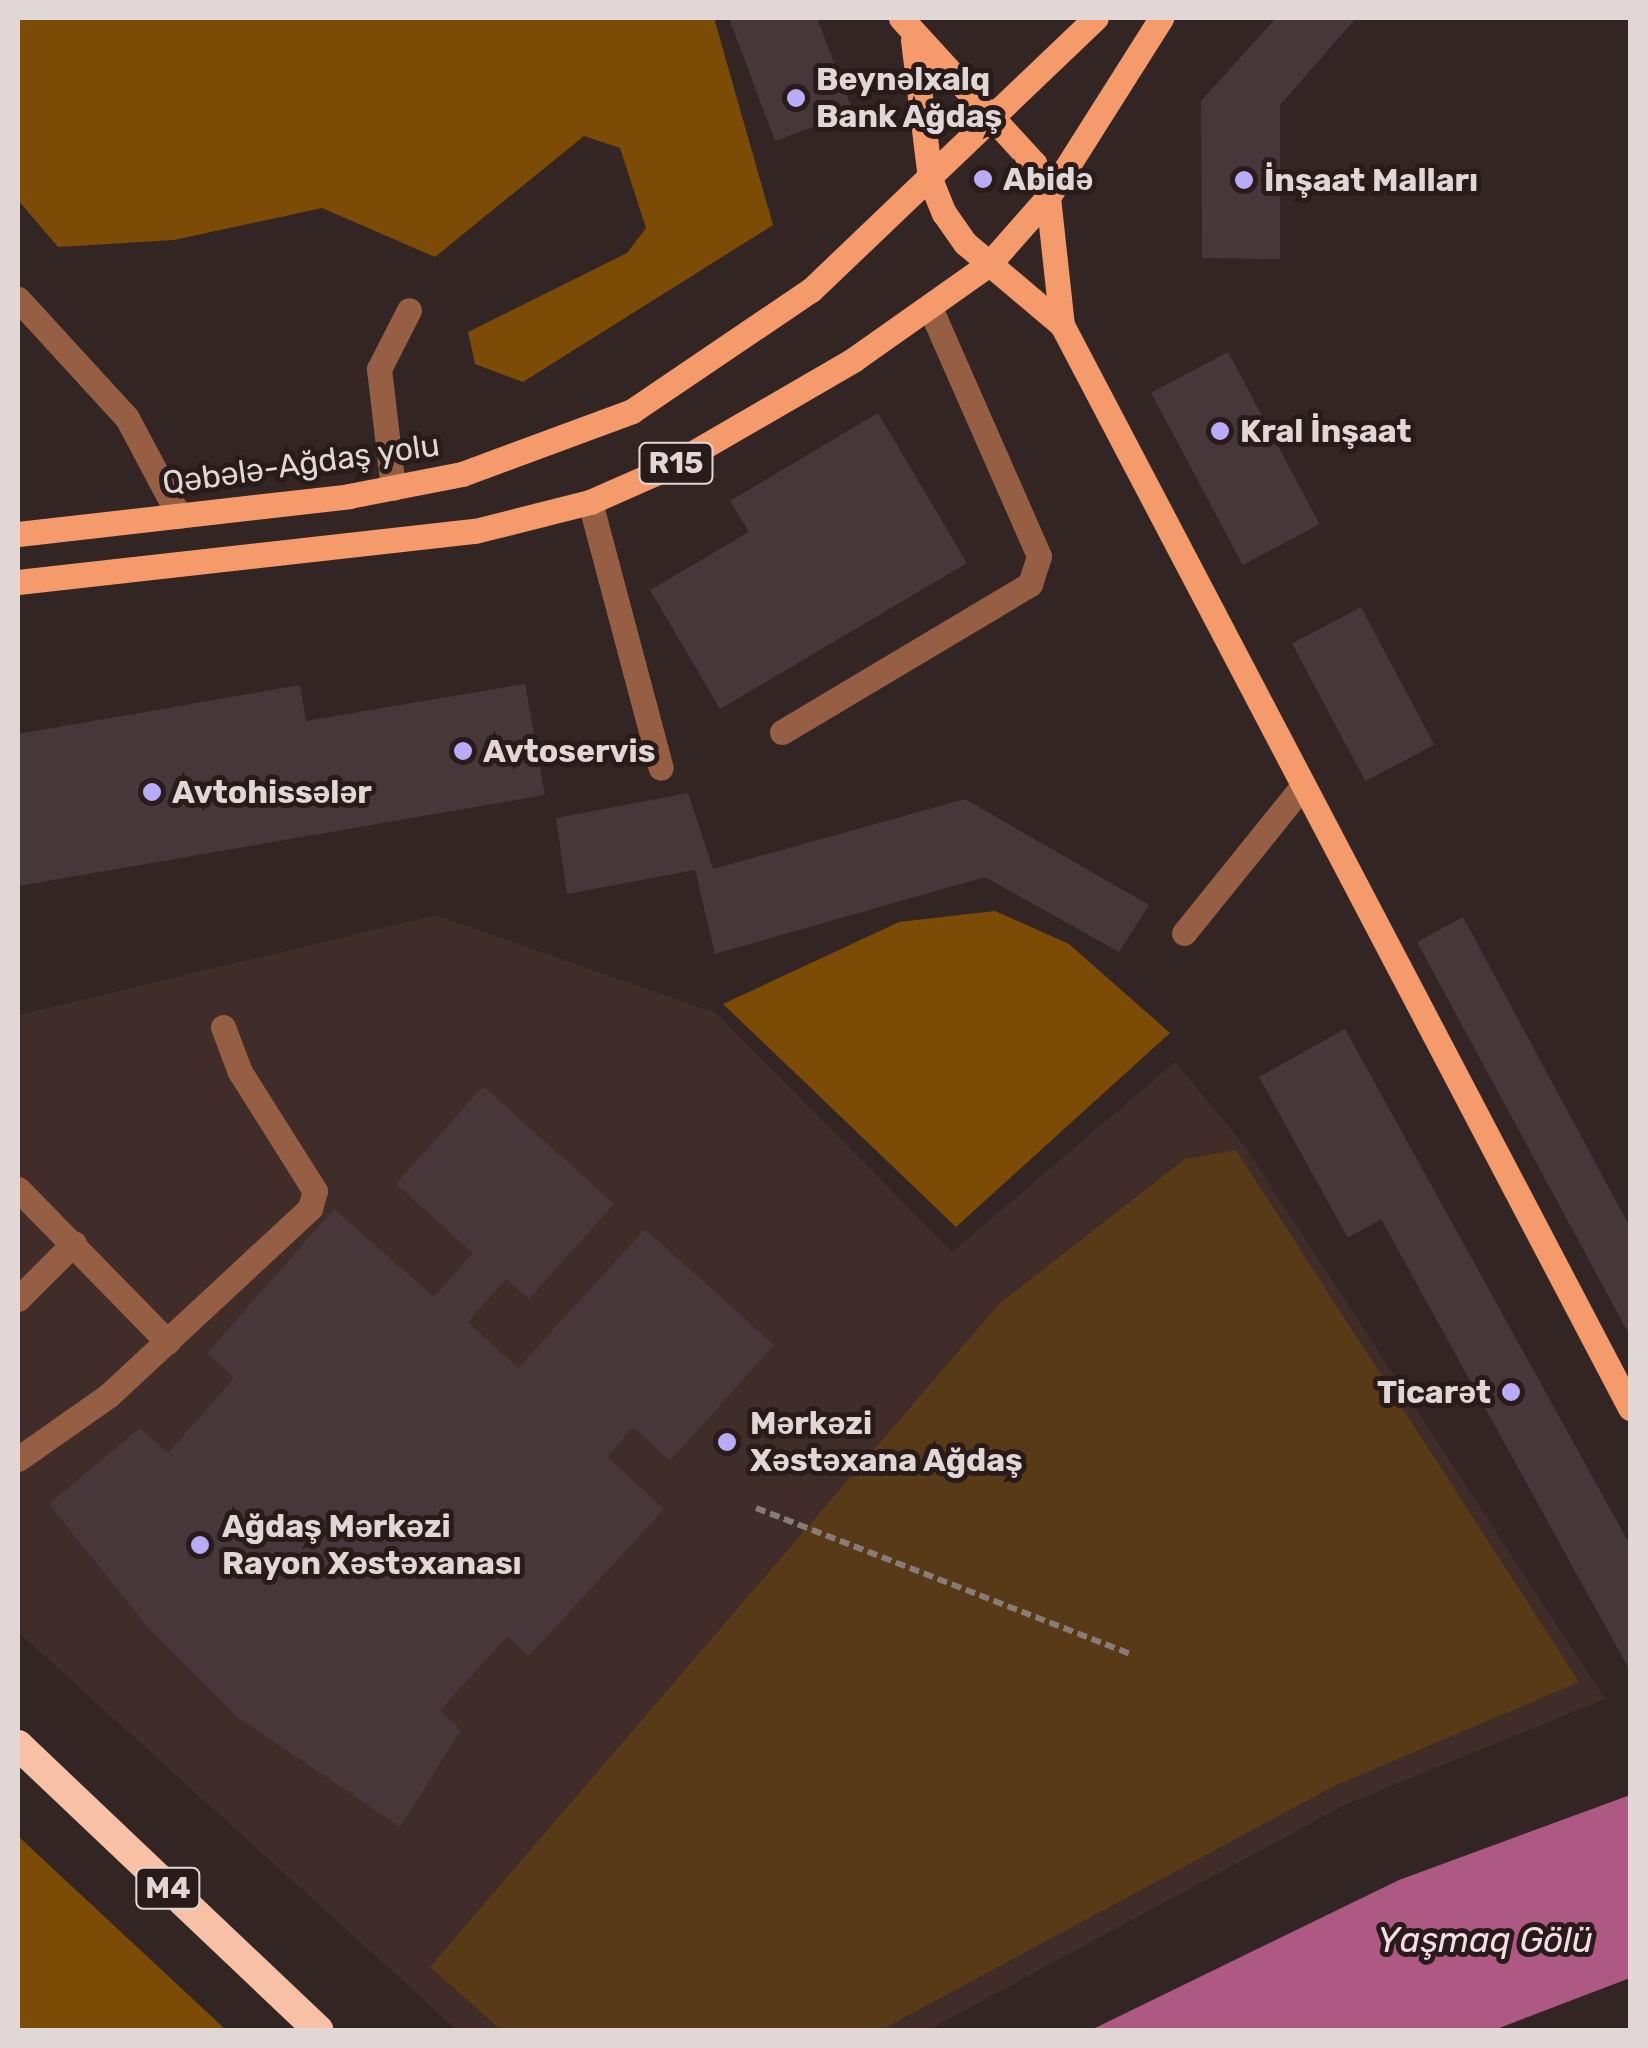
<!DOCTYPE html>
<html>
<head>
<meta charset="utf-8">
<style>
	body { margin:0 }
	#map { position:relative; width:1648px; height:2048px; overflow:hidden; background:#332523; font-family:Rubik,sans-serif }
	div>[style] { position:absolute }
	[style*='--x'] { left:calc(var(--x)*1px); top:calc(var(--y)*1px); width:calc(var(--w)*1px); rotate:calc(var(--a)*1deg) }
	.built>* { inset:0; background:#402c29 }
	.green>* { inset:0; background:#583a17 }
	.forest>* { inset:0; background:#7c4b05 }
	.water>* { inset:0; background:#ae5884 }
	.building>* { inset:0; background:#47373a; transform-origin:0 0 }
	.path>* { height:6px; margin-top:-3px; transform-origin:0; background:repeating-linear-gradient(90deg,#887c7a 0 10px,transparent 0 15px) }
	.minor>* { height:25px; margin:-12.5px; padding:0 12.5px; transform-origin:12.5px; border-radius:12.5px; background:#965f43 }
	.major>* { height:25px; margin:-12.5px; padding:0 12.5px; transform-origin:12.5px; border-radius:12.5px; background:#f49a6b }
	.highway>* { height:30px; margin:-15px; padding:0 15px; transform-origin:15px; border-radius:15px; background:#f8c1a6 }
	.dots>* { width:28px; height:28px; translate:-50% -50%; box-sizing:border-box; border:5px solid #291b19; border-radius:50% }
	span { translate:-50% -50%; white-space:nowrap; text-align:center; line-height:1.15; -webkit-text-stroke:10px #291b19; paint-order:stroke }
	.shield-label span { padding:2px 8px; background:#291b19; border:2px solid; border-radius:8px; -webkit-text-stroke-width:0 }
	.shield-label { font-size:30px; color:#e1d7d6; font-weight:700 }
	.poi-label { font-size:32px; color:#e1d7d6; font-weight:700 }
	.left { translate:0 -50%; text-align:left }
	.right { translate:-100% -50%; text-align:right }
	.street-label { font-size:32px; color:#e1d7d6 }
	.water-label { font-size:35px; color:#f5dce7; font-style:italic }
	.frame { position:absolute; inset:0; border:20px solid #e1d7d6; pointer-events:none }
</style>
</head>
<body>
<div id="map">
	<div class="built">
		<i style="clip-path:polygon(436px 915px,716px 1013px,952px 1252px,1175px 1062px,1244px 1145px,1605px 1699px,1345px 1805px,928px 2030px,457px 2030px,18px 1632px,18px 1015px)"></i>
	</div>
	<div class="green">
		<i style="clip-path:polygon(1236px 1150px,1579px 1682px,1334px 1786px,881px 2030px,501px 2030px,430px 1967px,999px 1304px,1185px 1159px)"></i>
	</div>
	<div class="forest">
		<i style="clip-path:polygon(18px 18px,714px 18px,773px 225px,523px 382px,475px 364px,468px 332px,627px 253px,646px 228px,620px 148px,584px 136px,435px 257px,322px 208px,174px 240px,58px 247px,18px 200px)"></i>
		<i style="clip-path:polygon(995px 911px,1069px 944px,1170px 1033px,956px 1227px,723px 1004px,899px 922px)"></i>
		<i style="clip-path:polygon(18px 1836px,226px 2030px,18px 2030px)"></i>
	</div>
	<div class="water">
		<i style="clip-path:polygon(1630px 1795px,1630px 1978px,1494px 2030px,1091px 2030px,1399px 1880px)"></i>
	</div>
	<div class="building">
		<i style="clip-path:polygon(729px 18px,817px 18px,853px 112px,775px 141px)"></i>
		<i style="clip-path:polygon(1276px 18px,1356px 18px,1280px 105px,1280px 259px,1202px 258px,1201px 101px)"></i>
		<i style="left:1228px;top:352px;width:195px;height:87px;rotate:62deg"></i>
		<i style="clip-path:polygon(878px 413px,967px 563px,720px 709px,650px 590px,749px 532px,730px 501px)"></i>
		<i style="left:1361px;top:607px;width:156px;height:78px;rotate:62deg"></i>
		<i style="clip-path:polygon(525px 684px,545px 795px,18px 886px,18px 734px,300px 685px,306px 721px)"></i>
		<i style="clip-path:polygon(688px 793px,713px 869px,965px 799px,1149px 905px,1119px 952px,985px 877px,715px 954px,695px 870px,567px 894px,556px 818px)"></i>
		<i style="clip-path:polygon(1463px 917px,1630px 1227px,1630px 1336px,1417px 942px)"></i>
		<i style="clip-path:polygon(1345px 1029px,1630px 1545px,1630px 1671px,1381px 1219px,1348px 1238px,1259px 1077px)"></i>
		<i style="clip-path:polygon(483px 1086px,614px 1204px,529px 1299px,506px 1279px,468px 1322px,518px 1368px,645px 1229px,774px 1345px,670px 1461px,633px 1427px,607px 1457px,664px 1509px,529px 1656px,507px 1637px,440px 1710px,461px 1730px,400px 1827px,237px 1717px,150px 1630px,49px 1504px,140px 1428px,168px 1453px,234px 1378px,207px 1353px,334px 1209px,434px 1297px,473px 1253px,396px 1184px)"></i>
	</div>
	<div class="path">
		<i style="--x:756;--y:1508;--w:402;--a:21.3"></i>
	</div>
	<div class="minor">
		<i style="--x:18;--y:299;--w:161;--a:47.5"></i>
		<i style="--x:127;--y:418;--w:111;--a:62"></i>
		<i style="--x:393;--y:488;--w:120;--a:-96.7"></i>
		<i style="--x:379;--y:369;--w:66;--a:-63"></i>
		<i style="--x:590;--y:502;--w:275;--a:75.1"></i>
		<i style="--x:782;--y:732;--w:289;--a:-30.8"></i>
		<i style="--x:1030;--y:584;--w:29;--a:-72"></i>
		<i style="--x:1039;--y:556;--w:271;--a:-113.7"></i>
		<i style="--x:1184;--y:933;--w:185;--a:-51.1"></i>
		<i style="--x:18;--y:1189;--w:214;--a:45.6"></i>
		<i style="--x:18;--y:1299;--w:79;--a:-45"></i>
		<i style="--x:18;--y:1459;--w:111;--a:-35.1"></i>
		<i style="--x:109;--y:1395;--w:275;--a:-42.9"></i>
		<i style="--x:310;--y:1208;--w:18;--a:-74"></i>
		<i style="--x:315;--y:1191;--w:141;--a:-122.2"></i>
		<i style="--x:240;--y:1072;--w:48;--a:-110.7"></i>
	</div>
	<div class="major">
		<i style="--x:901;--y:18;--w:197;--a:47.5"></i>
		<i style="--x:1034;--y:163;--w:37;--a:68"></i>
		<i style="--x:1048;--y:197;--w:129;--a:83.8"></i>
		<i style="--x:1062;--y:325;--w:1223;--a:62.32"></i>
		<i style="--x:913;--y:40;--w:140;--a:83"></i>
		<i style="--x:930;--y:179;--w:37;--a:68"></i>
		<i style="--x:944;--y:213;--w:37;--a:55"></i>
		<i style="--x:965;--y:243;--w:127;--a:40.2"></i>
		<i style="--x:18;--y:534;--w:333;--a:-6.5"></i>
		<i style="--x:349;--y:496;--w:115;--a:-11"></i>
		<i style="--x:462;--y:474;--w:181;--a:-20.3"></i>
		<i style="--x:632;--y:411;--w:216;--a:-34.1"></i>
		<i style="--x:811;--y:290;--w:394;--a:-43.7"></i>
		<i style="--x:18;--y:582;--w:460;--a:-6.4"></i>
		<i style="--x:475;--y:531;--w:119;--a:-14.2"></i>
		<i style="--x:590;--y:502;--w:84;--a:-23.8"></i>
		<i style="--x:667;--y:468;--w:215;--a:-30.1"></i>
		<i style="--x:853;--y:360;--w:166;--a:-35.2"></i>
		<i style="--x:989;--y:264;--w:89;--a:-48.6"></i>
		<i style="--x:1048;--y:197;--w:212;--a:-57.7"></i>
	</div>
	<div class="highway">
		<i style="--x:18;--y:1745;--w:414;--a:43.5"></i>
	</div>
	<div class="dots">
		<i style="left:796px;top:98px;background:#b8abf7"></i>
		<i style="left:983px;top:179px;background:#b8abf7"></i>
		<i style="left:1244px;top:180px;background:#b8abf7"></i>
		<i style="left:1220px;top:431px;background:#b8abf7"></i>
		<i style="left:463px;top:751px;background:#b8abf7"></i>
		<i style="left:152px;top:792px;background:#b8abf7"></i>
		<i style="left:1511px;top:1392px;background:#b8abf7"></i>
		<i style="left:727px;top:1442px;background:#b8abf7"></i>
		<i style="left:200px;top:1545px;background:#b8abf7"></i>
	</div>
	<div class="shield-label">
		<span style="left:676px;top:463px">R15</span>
		<span style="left:168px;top:1888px">M4</span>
	</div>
	<div class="poi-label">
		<span class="left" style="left:816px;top:98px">Beynəlxalq<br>Bank Ağdaş</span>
		<span class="left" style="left:1003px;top:179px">Abidə</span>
		<span class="left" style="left:1264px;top:180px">İnşaat Malları</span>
		<span class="left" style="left:1240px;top:431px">Kral İnşaat</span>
		<span class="left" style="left:483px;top:751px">Avtoservis</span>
		<span class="left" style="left:172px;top:792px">Avtohissələr</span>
		<span class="right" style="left:1491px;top:1392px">Ticarət</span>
		<span class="left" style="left:750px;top:1442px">Mərkəzi<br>Xəstəxana Ağdaş</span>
		<span class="left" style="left:222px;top:1545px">Ağdaş Mərkəzi<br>Rayon Xəstəxanası</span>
	</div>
	<div class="street-label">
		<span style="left:301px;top:464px;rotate:-8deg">Qəbələ-Ağdaş yolu</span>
	</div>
	<div class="water-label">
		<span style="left:1485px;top:1940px">Yaşmaq Gölü</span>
	</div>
	<div class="frame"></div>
</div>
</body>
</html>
